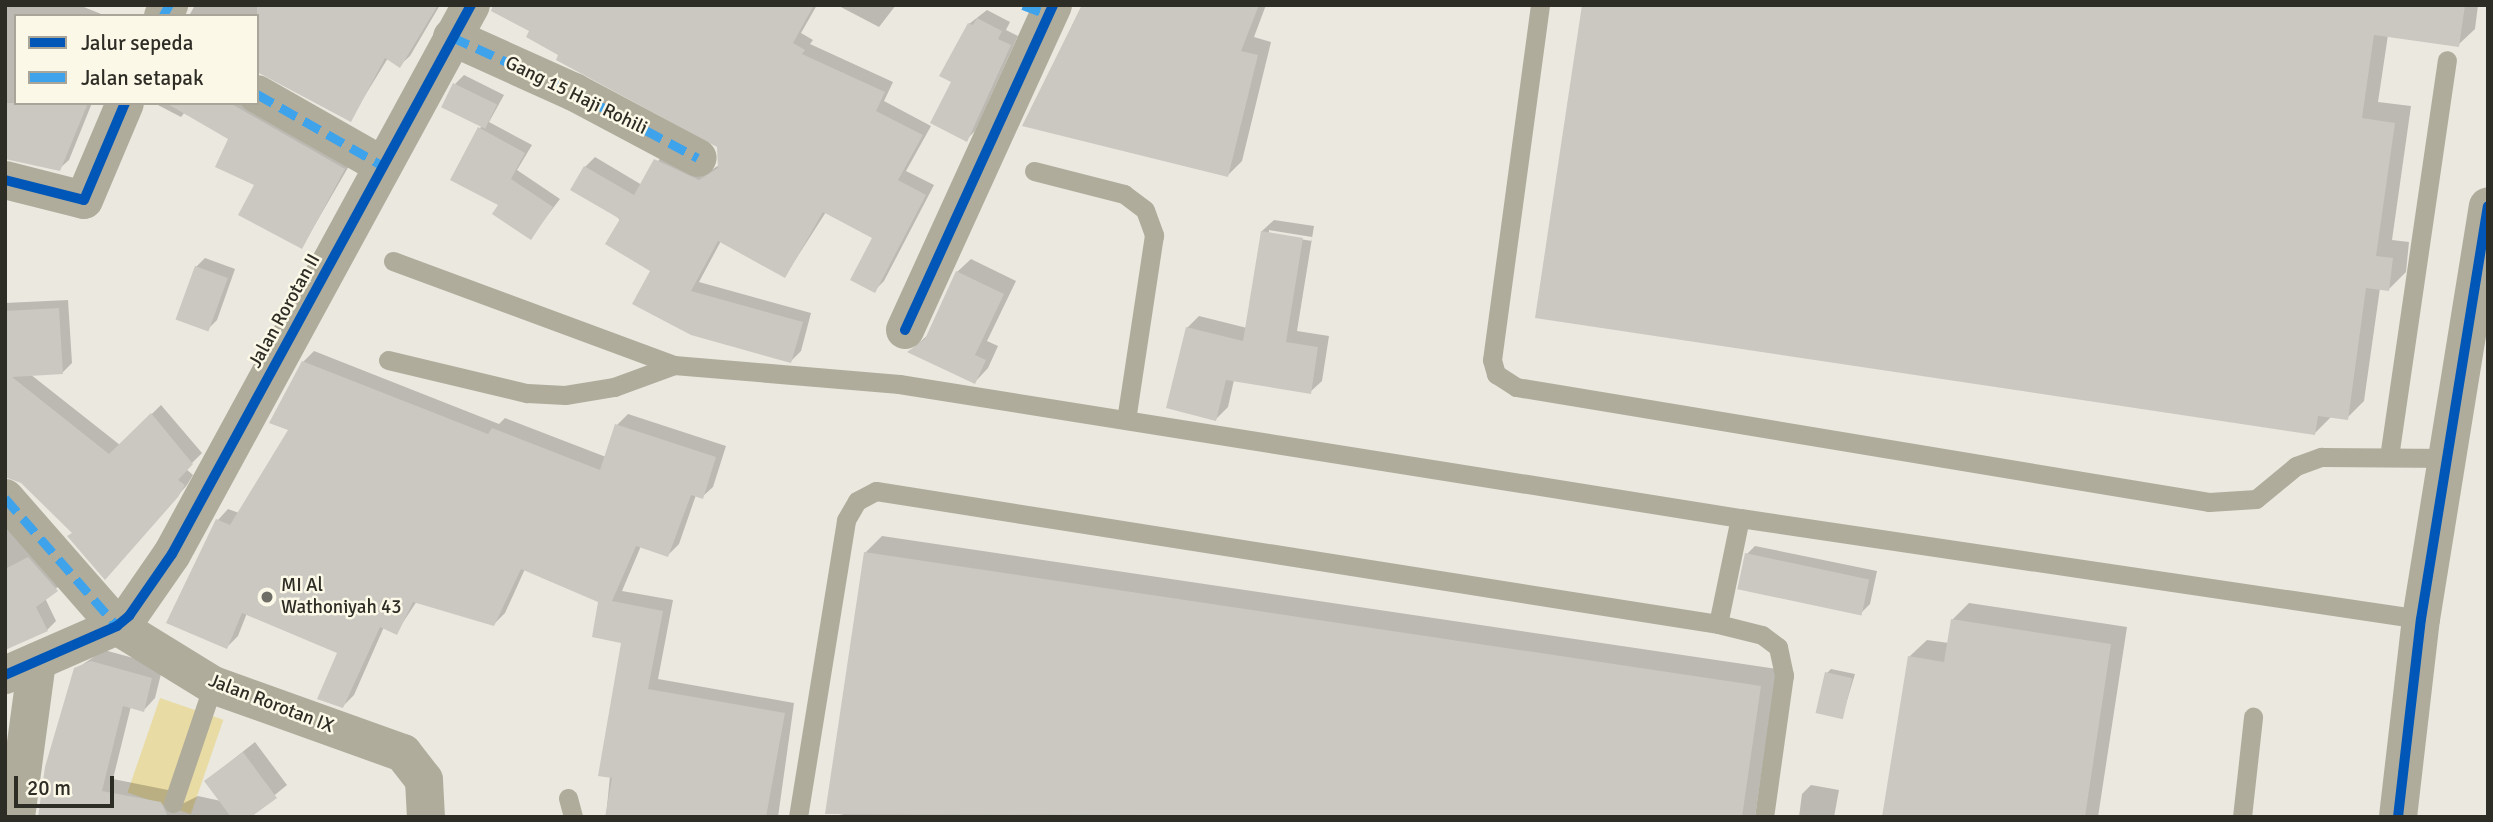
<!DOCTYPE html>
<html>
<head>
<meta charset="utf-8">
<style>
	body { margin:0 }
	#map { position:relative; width:2493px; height:822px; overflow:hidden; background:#eae8df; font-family:Signika,sans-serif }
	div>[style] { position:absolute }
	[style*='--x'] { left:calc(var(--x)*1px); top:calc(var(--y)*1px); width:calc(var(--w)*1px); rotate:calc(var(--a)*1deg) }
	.green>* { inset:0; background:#e9dba4; transform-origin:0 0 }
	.shadow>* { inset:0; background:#0003 }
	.building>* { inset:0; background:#cac8c1; transform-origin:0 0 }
	.service>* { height:19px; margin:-9.5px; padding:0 9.5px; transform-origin:9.5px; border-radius:9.5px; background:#afac9c }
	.minor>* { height:38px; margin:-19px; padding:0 19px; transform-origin:19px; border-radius:19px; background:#afac9c }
	.tertiary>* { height:38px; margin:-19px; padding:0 19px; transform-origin:19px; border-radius:19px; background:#afac9c }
	.quiet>* { height:9px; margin-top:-4.5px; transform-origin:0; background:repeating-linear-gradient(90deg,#3ea3eb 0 18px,transparent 0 27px) }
	.cycleway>* { height:10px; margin:-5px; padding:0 5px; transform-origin:5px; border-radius:5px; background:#0057b8 }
	.dots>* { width:19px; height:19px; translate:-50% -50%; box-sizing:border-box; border:4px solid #fcf8e7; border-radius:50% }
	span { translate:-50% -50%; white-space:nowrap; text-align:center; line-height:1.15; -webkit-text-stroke:5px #fcf8e7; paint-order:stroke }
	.street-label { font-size:19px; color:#2d2c25 }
	.poi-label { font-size:19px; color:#2d2c25 }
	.left { translate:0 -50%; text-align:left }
	.frame { position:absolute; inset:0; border:7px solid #2d2c25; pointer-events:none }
	.legend { position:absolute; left:14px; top:14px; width:245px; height:91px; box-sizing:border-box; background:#fcf8e7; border:2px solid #a9a699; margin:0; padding:9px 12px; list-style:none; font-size:21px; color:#2d2c25 }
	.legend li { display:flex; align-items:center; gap:14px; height:35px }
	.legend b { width:35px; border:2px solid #a9a699 }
	.scale { position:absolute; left:14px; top:776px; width:100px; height:32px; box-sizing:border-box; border:4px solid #2d2c25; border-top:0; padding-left:9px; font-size:21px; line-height:24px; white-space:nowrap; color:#2d2c25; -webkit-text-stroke:5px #fcf8e7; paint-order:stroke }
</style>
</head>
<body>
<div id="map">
	<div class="green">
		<i style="left:160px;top:698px;width:67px;height:100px;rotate:19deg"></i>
	</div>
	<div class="shadow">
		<i style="clip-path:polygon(5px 5px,79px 5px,106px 16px,16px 16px,16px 103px,92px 103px,69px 160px,59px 169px,5px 157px)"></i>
		<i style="clip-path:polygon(195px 5px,440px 5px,410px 56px,400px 65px,388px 58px,350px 120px,257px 16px,189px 16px)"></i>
		<i style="clip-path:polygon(492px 5px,817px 5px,801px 33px,813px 40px,810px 44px,893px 82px,884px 101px,931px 126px,906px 171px,934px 185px,884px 281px,874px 291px,875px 237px,826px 212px,785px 276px,721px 241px,699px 282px,811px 313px,801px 351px,791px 361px,652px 270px,585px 167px,595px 157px,642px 185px,665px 151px,710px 171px,719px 165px,719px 146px,561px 55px,532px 30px,493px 10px)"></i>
		<i style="clip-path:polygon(837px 5px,896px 5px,879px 27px)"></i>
		<i style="clip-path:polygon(1082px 5px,1266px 5px,1254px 37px,1271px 42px,1242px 161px,1228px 175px,1024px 125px)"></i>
		<i style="clip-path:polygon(1584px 5px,2478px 5px,2475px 29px,2458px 45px,2388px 35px,2378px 102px,2411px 106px,2392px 240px,2409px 242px,2406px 272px,2389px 289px,2380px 288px,2364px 401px,2347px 418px,2332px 416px,2314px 434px)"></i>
		<i style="clip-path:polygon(987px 10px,1010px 22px,1006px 30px,1018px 36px,975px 131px,966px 140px,954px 81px,969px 24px)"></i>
		<i style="clip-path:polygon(464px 75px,504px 95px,489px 122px,532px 145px,517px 170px,560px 199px,531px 237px,501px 204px,480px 128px,483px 125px,455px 84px)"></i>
		<i style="clip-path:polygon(154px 103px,255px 103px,353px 159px,302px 247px,256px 184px,231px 139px,185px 112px,181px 117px)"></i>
		<i style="clip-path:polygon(evenodd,1274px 220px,1314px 226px,1297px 331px,1329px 336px,1322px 381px,1310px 392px,1234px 380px,1228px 407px,1216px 419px,1187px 328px,1199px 316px,1247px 328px,1262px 231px,1274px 220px,1269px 230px,1312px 237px,1312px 241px,1269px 234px,1269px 230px)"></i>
		<i style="clip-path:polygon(205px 258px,235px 269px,217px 320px,208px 329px,196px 267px)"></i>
		<i style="clip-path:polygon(971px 259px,1016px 281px,987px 341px,998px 346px,988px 368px,975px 382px,910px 351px,929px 334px,957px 272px)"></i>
		<i style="clip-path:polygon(68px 300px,72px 363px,63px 372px,30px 374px,120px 445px,161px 405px,202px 453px,186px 469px,193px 475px,187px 485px,115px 568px,73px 532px,5px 426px,5px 303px)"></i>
		<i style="clip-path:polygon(314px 351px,499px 424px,505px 418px,606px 457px,617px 425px,628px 414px,726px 446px,713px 487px,702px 497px,696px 495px,679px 544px,668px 555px,641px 546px,622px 591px,673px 600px,658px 679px,794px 703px,778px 817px,606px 817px,623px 642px,600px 601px,525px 569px,505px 613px,494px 624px,417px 601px,396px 633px,384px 627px,354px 695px,343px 706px,339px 652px,247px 613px,238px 636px,227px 647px,218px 520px,228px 509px,239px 513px,290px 429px,303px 362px)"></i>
		<i style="clip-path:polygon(5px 525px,65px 581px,45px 598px,56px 621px,47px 630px,5px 648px)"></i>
		<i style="clip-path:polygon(882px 536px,1777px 669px,1755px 817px,856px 817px,827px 812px,865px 553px)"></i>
		<i style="clip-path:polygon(1755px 546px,1877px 571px,1870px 604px,1862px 612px,1747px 554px)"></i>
		<i style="clip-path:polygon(1969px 603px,2127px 627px,2098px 817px,1884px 817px,1910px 656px,1927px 640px,1949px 643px,1952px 620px)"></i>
		<i style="clip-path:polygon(104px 650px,163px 666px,155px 698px,144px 710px,131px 706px,113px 779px,173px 791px,182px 804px,198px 796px,221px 801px,206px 781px,255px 742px,287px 785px,248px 817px,40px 817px,76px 669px)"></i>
		<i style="clip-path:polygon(1831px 669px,1855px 674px,1842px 717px,1827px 673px)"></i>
		<i style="clip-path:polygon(1811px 785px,1839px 790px,1834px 817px,1799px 817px,1802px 794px)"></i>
	</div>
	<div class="building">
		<i style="clip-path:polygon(257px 5px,438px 5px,400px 68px,385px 58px,351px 122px,257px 72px)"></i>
		<i style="clip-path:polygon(493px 5px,814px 5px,793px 43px,805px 50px,802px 54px,885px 92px,876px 111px,923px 135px,898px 180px,926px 195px,875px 293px,850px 280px,872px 238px,823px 212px,785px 278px,718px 241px,691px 291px,803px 322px,791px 363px,691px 335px,632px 304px,650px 271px,605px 244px,620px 219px,570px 190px,584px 166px,634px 195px,654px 159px,699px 180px,718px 168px,717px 147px,556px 60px,558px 55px,526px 37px,529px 31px,491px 11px)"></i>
		<i style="clip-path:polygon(1082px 5px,1259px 5px,1241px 51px,1258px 55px,1228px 177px,1022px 126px)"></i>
		<i style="clip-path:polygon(1582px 5px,2465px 5px,2459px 47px,2374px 35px,2362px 118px,2395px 123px,2376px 256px,2393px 258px,2389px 291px,2366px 288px,2348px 420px,2318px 416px,2315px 435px,1535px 318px)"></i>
		<i style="clip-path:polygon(977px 18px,1002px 31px,998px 39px,1011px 45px,967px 142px,930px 123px,951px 82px,939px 76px,968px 23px,973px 25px)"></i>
		<i style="left:453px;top:83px;width:49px;height:27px;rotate:26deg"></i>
		<i style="clip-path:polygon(5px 103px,88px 103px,60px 171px,5px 159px)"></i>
		<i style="clip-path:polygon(166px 103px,230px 103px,345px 169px,302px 249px,238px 215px,254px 185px,215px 167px,228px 139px)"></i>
		<i style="clip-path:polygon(478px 127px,525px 153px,511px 179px,553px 207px,531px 240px,492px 214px,498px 205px,450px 180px)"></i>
		<i style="clip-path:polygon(1261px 231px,1303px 238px,1286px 342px,1318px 347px,1311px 394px,1226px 380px,1216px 421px,1166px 408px,1186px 327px,1243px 341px)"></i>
		<i style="left:195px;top:266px;width:35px;height:57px;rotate:20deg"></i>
		<i style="clip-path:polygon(956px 271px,1004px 294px,975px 355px,986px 360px,975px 384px,907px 352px,925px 339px)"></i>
		<i style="clip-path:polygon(59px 308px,63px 374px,12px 377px,109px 454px,151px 413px,193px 464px,178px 480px,185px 485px,178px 497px,105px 580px,67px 536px,72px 533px,21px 483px,5px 477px,5px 311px)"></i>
		<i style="clip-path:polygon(302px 361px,488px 434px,492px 428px,600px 470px,615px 424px,716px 457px,703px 499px,691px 495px,668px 557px,636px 546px,612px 601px,663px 611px,648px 689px,785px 713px,766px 817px,605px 817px,612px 778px,598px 776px,621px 643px,592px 637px,598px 602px,521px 569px,494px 626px,413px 602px,397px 635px,380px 627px,343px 708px,317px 699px,337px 653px,242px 613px,227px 649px,166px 623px,216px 519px,230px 525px,288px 430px,269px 423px)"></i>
		<i style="clip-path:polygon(864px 552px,1761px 686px,1742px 817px,825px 814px)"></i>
		<i style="left:1745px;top:553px;width:127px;height:37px;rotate:12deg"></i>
		<i style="clip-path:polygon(28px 557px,58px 591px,36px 607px,48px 631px,5px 650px,5px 569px)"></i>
		<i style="clip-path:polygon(1951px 619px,2111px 644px,2085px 817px,1882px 817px,1908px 656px,1944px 662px)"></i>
		<i style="clip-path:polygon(91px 661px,152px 678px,144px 712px,123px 706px,102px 791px,161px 802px,168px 817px,38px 817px,45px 767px,74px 668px)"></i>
		<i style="left:1825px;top:672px;width:28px;height:42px;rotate:13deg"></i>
		<i style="clip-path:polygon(243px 752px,277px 798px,251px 817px,231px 817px,204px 781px)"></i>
	</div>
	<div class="service">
		<i style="--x:1540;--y:5;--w:358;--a:97.7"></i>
		<i style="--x:1492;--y:360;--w:15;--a:74"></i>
		<i style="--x:1496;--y:374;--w:24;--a:33"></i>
		<i style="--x:1516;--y:387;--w:702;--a:9.42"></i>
		<i style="--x:2209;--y:502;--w:47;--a:-3.7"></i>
		<i style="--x:2256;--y:499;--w:52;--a:-39.5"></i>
		<i style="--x:2296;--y:466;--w:27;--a:-20"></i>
		<i style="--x:2321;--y:457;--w:127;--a:0.5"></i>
		<i style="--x:1034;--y:171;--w:93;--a:14.3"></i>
		<i style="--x:1124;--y:194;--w:26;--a:37"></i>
		<i style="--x:1145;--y:210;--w:27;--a:70"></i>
		<i style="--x:1154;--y:235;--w:187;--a:98.6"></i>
		<i style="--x:393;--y:261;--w:300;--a:20.3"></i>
		<i style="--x:674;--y:365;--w:226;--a:4.8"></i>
		<i style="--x:899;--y:384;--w:852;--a:9.05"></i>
		<i style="--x:1740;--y:518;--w:688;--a:8.44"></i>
		<i style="--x:388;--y:360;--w:143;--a:13.4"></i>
		<i style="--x:527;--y:393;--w:38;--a:3"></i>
		<i style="--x:565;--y:395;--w:50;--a:-9.3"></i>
		<i style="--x:614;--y:387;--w:64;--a:-20.1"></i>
		<i style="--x:2389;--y:457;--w:401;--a:-81.7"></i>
		<i style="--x:1718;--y:624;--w:108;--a:-78.3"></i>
		<i style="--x:568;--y:798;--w:20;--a:75"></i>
		<i style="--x:173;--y:803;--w:125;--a:-71.3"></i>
		<i style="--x:798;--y:817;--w:301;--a:-80.8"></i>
		<i style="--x:846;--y:520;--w:22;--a:-60"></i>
		<i style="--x:857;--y:501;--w:21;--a:-28"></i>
		<i style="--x:876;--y:491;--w:852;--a:8.98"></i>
		<i style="--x:1718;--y:624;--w:45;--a:14"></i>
		<i style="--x:1762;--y:635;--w:20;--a:37"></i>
		<i style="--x:1778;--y:647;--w:29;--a:78"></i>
		<i style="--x:1784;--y:675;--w:143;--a:98"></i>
		<i style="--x:2242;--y:817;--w:101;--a:-83.7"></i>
	</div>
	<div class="minor">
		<i style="--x:163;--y:16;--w:13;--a:-61"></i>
		<i style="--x:452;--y:37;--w:134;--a:24.3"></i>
		<i style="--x:574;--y:92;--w:140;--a:28"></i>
		<i style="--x:257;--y:94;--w:145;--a:29.7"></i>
		<i style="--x:5;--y:180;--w:81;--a:14.2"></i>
		<i style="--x:84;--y:200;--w:105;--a:-67.1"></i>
		<i style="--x:905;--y:330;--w:357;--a:-65.5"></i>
		<i style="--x:5;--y:498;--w:170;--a:48.8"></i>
		<i style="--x:16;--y:817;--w:157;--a:-82.3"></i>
		<i style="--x:2398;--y:817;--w:199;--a:-83.4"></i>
		<i style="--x:2421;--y:619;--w:418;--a:-80.8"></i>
	</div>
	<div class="tertiary">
		<i style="--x:117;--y:626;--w:113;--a:31.6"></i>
		<i style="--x:213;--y:685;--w:202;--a:19.7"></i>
		<i style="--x:403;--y:753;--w:34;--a:52"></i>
		<i style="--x:424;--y:780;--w:37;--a:87"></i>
		<i style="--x:5;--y:675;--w:122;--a:-23.6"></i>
		<i style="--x:117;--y:626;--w:16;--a:-40"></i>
		<i style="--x:129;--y:616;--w:75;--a:-55.3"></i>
		<i style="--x:172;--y:554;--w:625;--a:-61.43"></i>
	</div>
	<div class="quiet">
		<i style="--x:1023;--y:5;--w:26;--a:21"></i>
		<i style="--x:163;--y:16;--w:13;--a:-61"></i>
		<i style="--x:452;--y:37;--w:134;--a:24.3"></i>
		<i style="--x:574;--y:92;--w:140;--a:28"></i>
		<i style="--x:257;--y:94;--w:145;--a:29.7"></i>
		<i style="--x:5;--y:498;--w:170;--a:48.8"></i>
	</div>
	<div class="cycleway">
		<i style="--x:5;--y:180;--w:81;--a:14.2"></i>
		<i style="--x:84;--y:200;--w:105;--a:-67.1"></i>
		<i style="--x:905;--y:330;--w:357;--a:-65.5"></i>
		<i style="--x:5;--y:675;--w:122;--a:-23.6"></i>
		<i style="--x:117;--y:626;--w:16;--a:-40"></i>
		<i style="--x:129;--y:616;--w:75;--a:-55.3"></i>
		<i style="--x:172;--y:554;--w:625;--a:-61.43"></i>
		<i style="--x:2398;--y:817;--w:199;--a:-83.4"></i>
		<i style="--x:2421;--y:619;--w:418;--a:-80.8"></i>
	</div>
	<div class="dots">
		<i style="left:267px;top:597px;background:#6f6e66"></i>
	</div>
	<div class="street-label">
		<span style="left:576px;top:96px;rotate:26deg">Gang 15 Haji Rohili</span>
		<span style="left:285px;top:311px;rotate:-61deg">Jalan Rorotan II</span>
		<span style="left:271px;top:704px;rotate:21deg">Jalan Rorotan IX</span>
	</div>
	<div class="poi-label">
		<span class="left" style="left:281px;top:597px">MI Al<br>Wathoniyah 43</span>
	</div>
	<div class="frame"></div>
	<ul class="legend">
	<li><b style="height:9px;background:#0057b8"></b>Jalur sepeda</li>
	<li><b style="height:9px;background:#3ea3eb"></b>Jalan setapak</li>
	</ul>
	<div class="scale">20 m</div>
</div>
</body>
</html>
